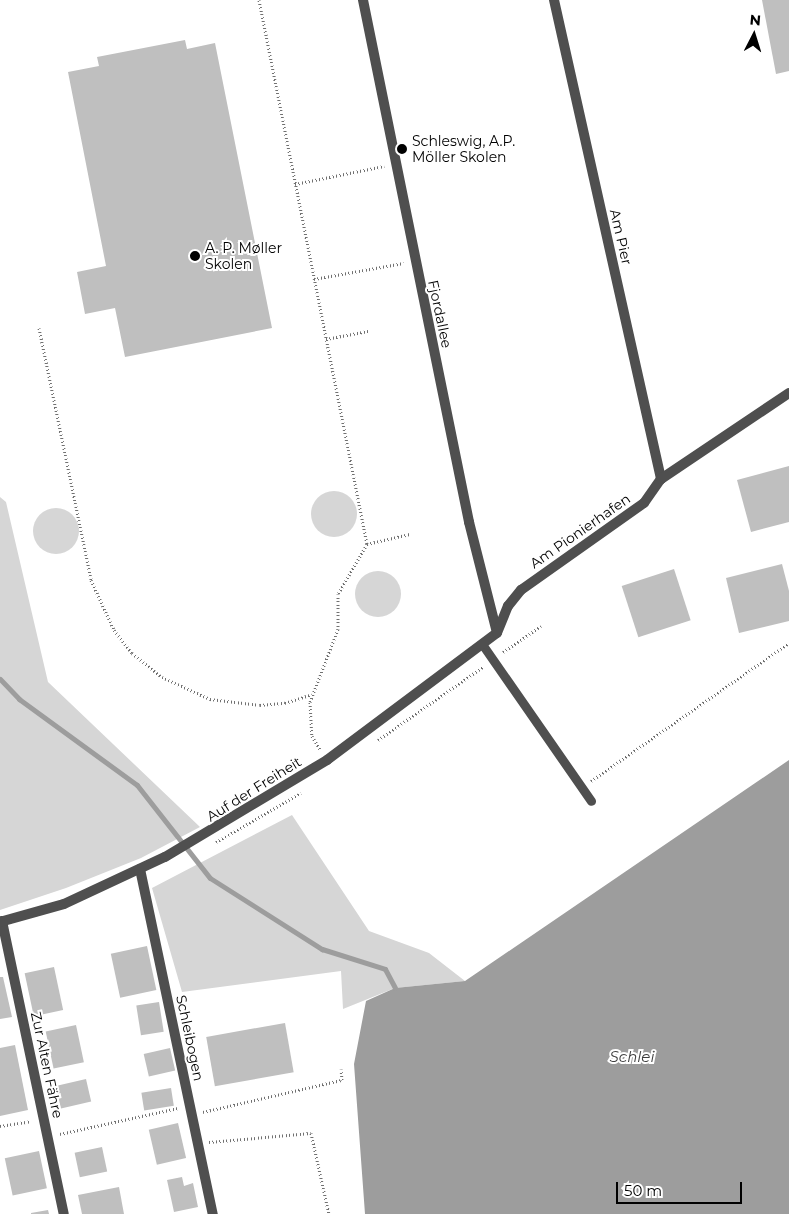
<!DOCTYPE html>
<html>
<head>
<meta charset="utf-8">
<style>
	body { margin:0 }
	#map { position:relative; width:789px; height:1214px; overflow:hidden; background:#fff; font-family:Montserrat,sans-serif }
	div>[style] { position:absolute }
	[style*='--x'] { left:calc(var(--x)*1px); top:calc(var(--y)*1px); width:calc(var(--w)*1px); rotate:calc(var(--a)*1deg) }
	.green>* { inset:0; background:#d6d6d6 }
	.round { border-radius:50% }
	.water>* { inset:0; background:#9d9d9d }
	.stream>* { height:5px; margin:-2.5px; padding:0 2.5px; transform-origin:2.5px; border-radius:2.5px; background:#9d9d9d }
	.building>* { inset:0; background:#bfbfbf; transform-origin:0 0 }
	.path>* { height:3px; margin-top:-1.5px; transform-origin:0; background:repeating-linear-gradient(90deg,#717171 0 1px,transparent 0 3.5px) }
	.lane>* { height:9px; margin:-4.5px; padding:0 4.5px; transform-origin:4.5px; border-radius:4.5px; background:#4f4f4f }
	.street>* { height:10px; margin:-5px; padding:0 5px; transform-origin:5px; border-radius:5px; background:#4f4f4f }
	.dots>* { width:14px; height:14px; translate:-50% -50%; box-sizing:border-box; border:2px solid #fff; border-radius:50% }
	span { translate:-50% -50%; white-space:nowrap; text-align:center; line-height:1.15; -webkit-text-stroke:4px #fff; paint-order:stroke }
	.poi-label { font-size:14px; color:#000 }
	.left { translate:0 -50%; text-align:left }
	.street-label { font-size:14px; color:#000 }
	.water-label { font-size:15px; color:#3e3e3e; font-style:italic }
	.north { position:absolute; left:729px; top:10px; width:50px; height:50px; -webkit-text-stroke:4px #fff; paint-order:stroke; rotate:5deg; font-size:14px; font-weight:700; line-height:20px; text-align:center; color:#000 }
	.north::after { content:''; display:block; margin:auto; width:18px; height:22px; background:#000; clip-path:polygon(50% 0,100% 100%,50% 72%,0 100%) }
	.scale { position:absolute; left:616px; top:1182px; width:126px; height:22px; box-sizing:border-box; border:2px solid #000; border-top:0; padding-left:6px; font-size:15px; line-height:18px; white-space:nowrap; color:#000; -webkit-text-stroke:4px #fff; paint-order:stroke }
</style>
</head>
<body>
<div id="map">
	<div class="green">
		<i class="round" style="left:311px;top:491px;width:46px;height:46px"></i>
		<i style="clip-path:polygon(0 497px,6px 502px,48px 682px,200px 827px,141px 858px,66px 888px,0 910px)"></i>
		<i class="round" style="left:33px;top:508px;width:46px;height:46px"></i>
		<i class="round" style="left:355px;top:571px;width:46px;height:46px"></i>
		<i style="clip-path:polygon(292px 815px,369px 931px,429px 953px,465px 981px,395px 988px,343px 1009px,341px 971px,182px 992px,152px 888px)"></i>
	</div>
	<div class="water">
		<i style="clip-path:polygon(789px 760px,789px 1214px,365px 1214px,354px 1064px,366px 1001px,395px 988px,465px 981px)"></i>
	</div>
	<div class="stream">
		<i style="--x:0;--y:679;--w:28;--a:46"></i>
		<i style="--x:19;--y:699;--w:146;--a:36.1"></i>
		<i style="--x:137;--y:785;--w:118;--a:51.9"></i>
		<i style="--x:210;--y:878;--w:133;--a:32.4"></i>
		<i style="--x:322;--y:949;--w:66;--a:17.6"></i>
		<i style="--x:385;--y:969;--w:21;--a:62"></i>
	</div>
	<div class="building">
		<i style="clip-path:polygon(762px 0,789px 0,789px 71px,776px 74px)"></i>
		<i style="clip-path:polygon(185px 40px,187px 49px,215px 43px,272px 328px,125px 357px,115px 308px,85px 314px,77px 272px,106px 266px,68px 72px,99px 66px,97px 57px)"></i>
		<i style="clip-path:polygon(789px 466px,789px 522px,751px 532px,737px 480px)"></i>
		<i style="clip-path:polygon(782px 564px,789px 591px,789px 621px,739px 633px,726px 578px)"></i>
		<i style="left:674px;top:569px;width:54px;height:55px;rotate:72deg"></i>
		<i style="left:147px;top:946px;width:45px;height:37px;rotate:78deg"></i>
		<i style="left:54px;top:967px;width:44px;height:30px;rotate:78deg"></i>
		<i style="clip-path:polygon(0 977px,3px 977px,12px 1017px,0 1019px)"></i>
		<i style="left:159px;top:1002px;width:30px;height:23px;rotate:81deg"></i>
		<i style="left:285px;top:1023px;width:50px;height:80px;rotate:80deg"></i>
		<i style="left:76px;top:1025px;width:38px;height:31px;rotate:78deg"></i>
		<i style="clip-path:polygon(15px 1045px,28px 1110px,0 1116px,0 1048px)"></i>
		<i style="left:170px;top:1048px;width:23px;height:27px;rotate:77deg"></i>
		<i style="left:86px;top:1079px;width:23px;height:31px;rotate:77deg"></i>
		<i style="left:171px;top:1088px;width:18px;height:30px;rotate:81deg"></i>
		<i style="left:178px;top:1123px;width:36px;height:30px;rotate:77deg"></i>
		<i style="left:102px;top:1147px;width:25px;height:28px;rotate:78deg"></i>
		<i style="left:39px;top:1151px;width:38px;height:35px;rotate:78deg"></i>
		<i style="clip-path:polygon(182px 1177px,184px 1186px,193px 1183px,198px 1207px,174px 1212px,167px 1180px)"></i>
		<i style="clip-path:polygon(119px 1187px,124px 1214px,82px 1214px,78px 1195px)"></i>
		<i style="clip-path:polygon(48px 1210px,49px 1214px,31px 1214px,31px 1213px)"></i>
	</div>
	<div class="path">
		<i style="--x:259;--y:0;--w:555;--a:78.77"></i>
		<i style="--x:367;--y:544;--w:58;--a:120.1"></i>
		<i style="--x:338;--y:594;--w:35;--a:90"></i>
		<i style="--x:338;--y:629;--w:78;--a:111"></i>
		<i style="--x:310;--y:702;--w:34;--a:87"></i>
		<i style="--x:312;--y:736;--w:17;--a:59"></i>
		<i style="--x:295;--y:184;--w:91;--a:-11.4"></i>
		<i style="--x:314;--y:279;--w:91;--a:-10.1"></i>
		<i style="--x:39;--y:328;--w:257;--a:78.3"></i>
		<i style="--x:91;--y:580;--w:55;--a:65.3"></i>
		<i style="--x:114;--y:630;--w:29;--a:52"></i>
		<i style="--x:132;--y:653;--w:38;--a:39"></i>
		<i style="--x:162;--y:677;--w:53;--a:24.6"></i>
		<i style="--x:210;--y:699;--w:50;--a:6.8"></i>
		<i style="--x:260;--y:705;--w:25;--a:-5"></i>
		<i style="--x:285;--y:703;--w:28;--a:-18"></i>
		<i style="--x:326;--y:339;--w:43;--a:-10.8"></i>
		<i style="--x:367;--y:544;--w:44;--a:-13.1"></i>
		<i style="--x:503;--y:652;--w:46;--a:-34.4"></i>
		<i style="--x:378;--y:740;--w:129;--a:-34.9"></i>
		<i style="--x:591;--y:781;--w:241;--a:-34.9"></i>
		<i style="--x:216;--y:842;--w:98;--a:-30"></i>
		<i style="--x:203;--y:1112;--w:143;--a:-13"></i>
		<i style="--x:342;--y:1080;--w:11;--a:-95"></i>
		<i style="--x:0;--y:1126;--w:31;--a:-9"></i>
		<i style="--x:60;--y:1134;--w:121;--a:-12.4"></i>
		<i style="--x:209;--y:1142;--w:102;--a:-5"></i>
		<i style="--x:311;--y:1133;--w:83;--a:77.5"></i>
	</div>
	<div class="lane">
		<i style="--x:482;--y:644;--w:191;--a:55.2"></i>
	</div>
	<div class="street">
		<i style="--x:363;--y:0;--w:533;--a:78.52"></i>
		<i style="--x:469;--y:522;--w:114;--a:75.8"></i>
		<i style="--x:554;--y:0;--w:491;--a:77.4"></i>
		<i style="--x:140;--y:869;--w:353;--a:78.1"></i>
		<i style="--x:2;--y:921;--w:299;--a:78.1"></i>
		<i style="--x:0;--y:922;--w:66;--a:-15.7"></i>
		<i style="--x:64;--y:904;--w:111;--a:-25"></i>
		<i style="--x:165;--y:857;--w:189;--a:-30.9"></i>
		<i style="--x:327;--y:760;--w:212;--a:-36.8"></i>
		<i style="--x:497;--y:633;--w:29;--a:-68"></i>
		<i style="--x:508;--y:606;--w:21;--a:-51"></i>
		<i style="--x:521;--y:590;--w:151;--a:-35.3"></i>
		<i style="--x:644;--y:503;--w:29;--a:-55"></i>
		<i style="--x:661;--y:479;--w:154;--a:-33.9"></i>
	</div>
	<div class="dots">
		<i style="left:402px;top:149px;background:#000"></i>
		<i style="left:195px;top:256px;background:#000"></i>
	</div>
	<div class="poi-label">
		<span class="left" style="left:412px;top:149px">Schleswig, A.P.<br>Möller Skolen</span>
		<span class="left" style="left:205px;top:256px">A. P. Møller<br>Skolen</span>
	</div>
	<div class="street-label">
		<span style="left:621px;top:237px;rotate:77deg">Am Pier</span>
		<span style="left:440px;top:314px;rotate:78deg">Fjordallee</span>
		<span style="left:580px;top:531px;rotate:-35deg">Am Pionierhafen</span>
		<span style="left:254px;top:789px;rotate:-32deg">Auf der Freiheit</span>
		<span style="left:190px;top:1038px;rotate:78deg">Schleibogen</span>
		<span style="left:47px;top:1065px;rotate:78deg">Zur Alten Fähre</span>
	</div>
	<div class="water-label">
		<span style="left:632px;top:1057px">Schlei</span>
	</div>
	<div class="north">N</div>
	<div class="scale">50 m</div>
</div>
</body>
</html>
